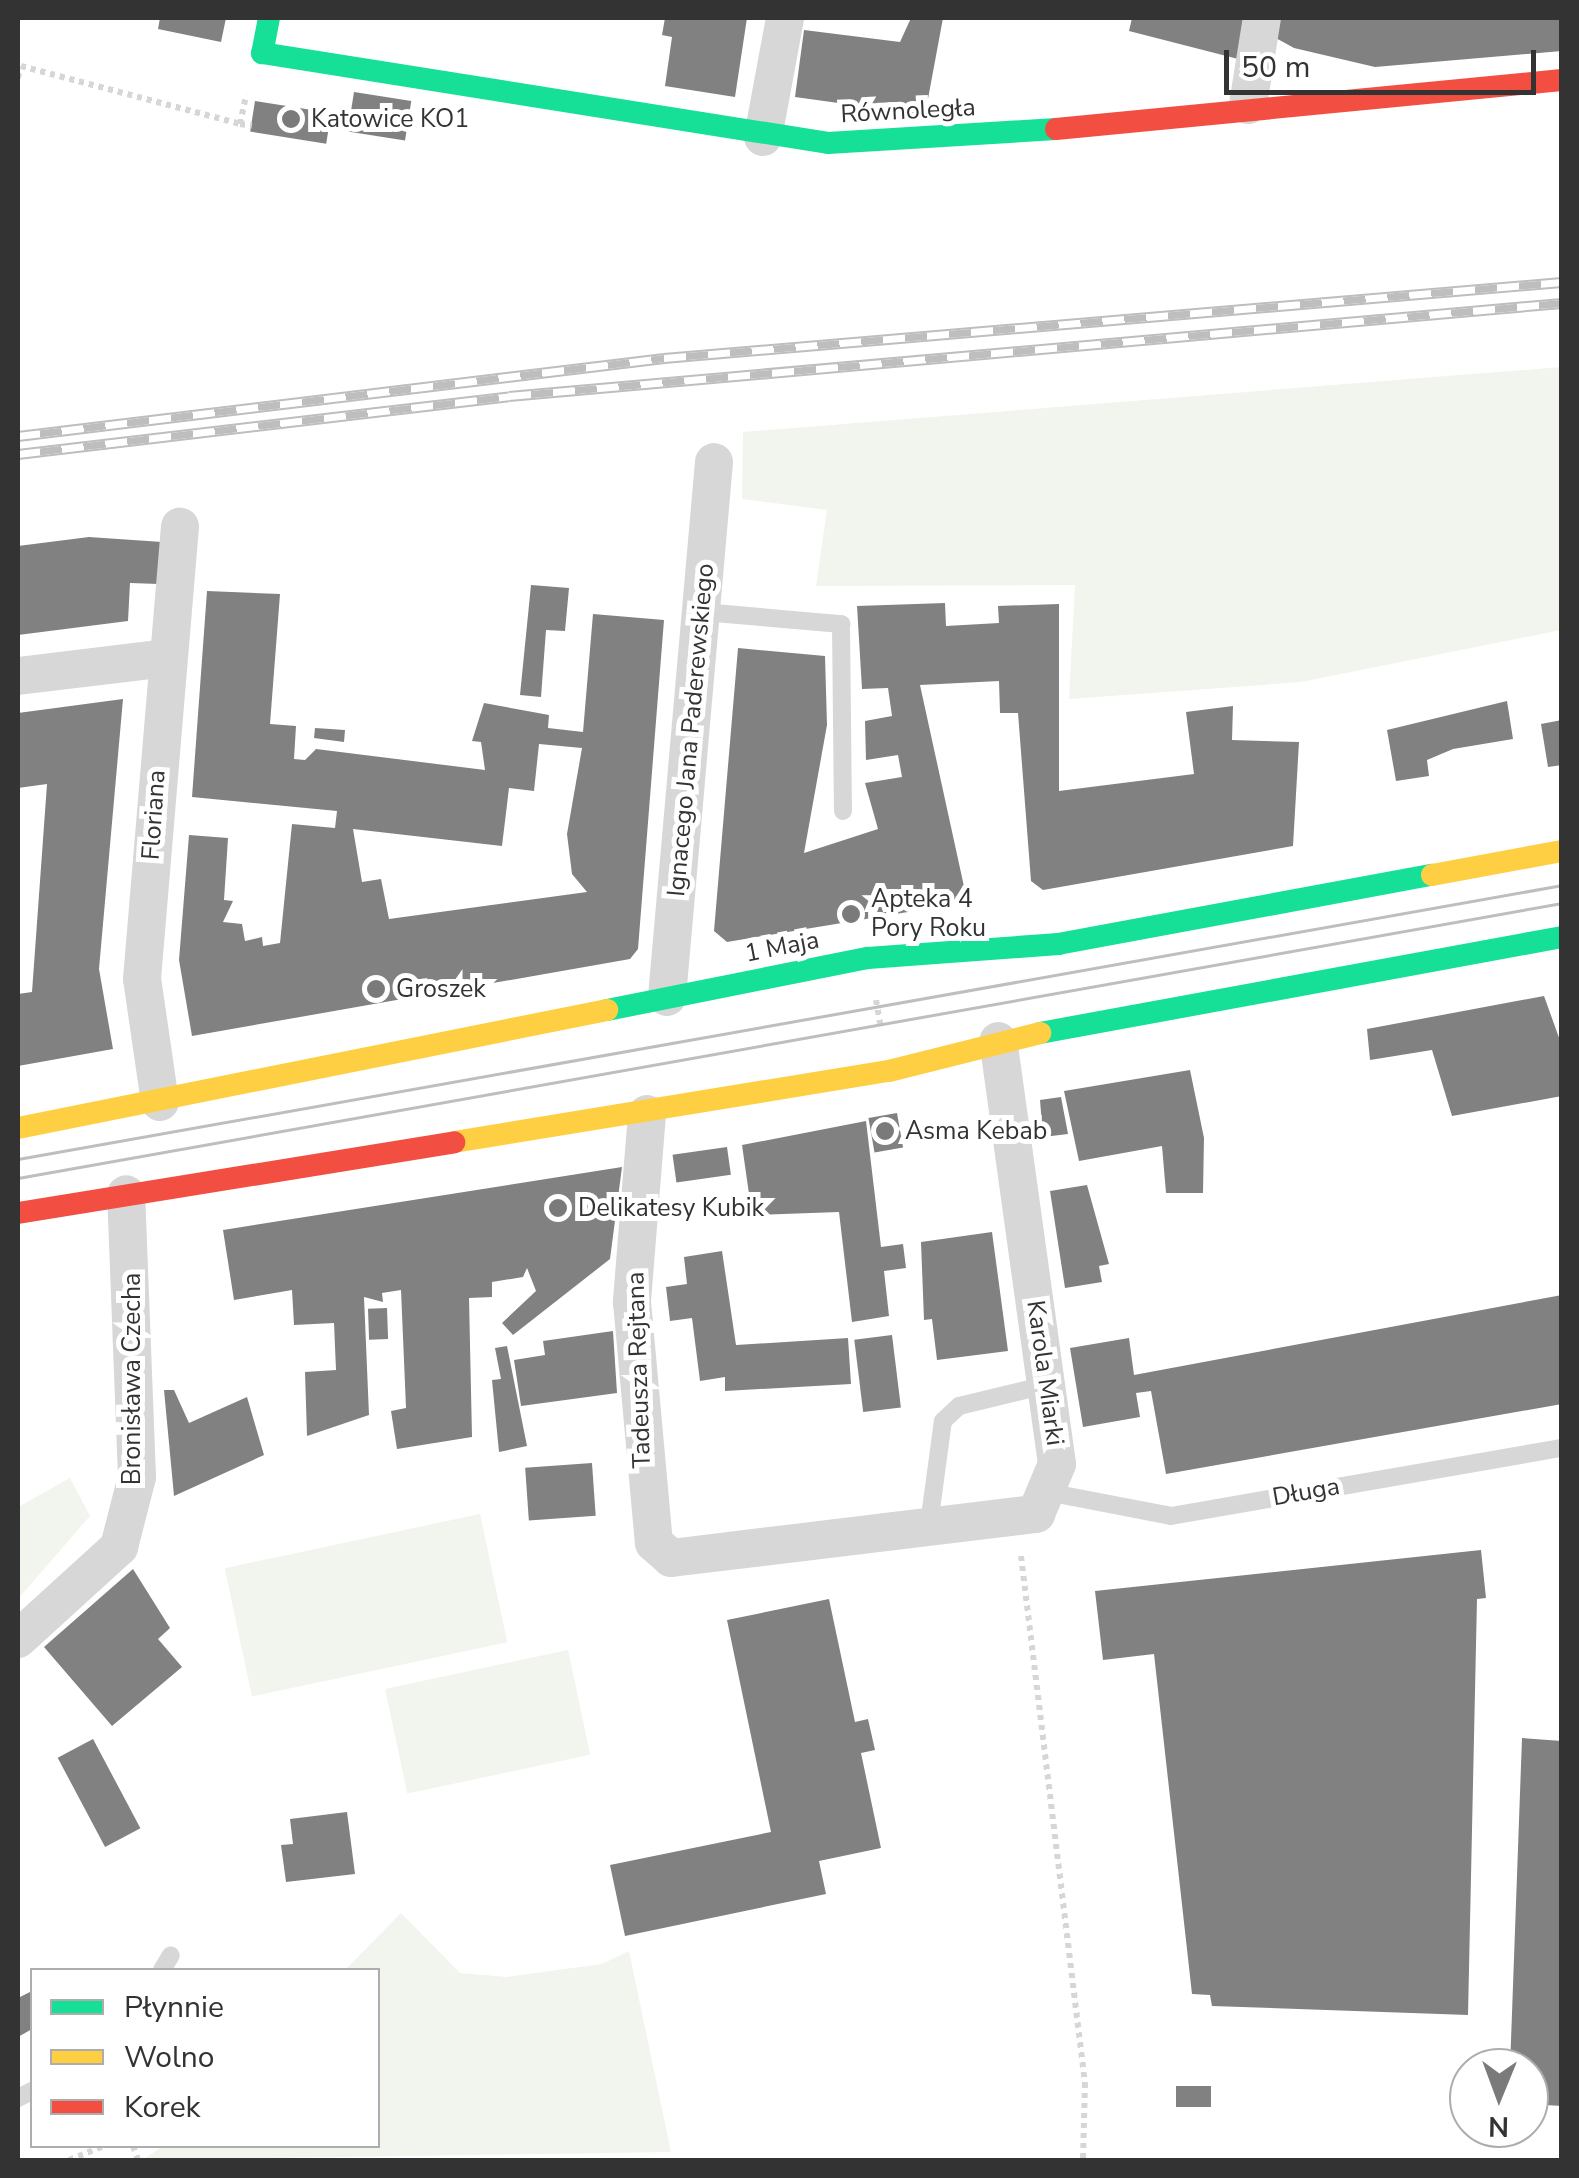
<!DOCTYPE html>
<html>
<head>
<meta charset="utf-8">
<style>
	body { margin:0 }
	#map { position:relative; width:1579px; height:2178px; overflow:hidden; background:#fff; font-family:"Nunito Sans",sans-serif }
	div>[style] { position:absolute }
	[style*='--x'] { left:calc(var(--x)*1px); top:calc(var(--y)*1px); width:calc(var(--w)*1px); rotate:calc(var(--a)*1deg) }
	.green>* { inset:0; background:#f1f5ed; transform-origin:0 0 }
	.building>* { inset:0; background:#818181; transform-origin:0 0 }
	.path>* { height:6px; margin-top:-3px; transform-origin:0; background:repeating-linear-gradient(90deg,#d6d6d6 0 5px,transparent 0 10px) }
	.lane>* { height:18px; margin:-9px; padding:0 9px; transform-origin:9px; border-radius:9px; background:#d7d7d7 }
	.street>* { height:38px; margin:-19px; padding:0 19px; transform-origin:19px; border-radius:19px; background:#d7d7d7 }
	.fast>* { height:22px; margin:-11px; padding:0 11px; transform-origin:11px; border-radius:11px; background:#16e098 }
	.slow>* { height:22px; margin:-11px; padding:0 11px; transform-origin:11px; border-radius:11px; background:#ffcf43 }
	.jam>* { height:22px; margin:-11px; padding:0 11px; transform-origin:11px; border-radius:11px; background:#f24e42 }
	.tram>* { height:2.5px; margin:-1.25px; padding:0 1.25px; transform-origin:1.25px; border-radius:1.25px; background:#bebebe }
	.rail>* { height:11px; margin-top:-5.5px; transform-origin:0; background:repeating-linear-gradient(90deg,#fff 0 22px,#bebebe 0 44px); box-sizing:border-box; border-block:2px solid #bebebe }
	.dots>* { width:28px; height:28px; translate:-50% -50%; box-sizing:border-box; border:5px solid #fff; border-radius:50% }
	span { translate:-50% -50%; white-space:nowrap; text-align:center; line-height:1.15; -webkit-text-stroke:10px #fff; paint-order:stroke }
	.street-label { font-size:25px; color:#333 }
	.poi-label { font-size:25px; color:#333 }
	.left { translate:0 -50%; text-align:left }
	.frame { position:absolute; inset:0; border:20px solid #333; pointer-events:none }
	.legend { position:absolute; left:30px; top:1968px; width:350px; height:180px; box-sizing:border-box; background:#fff; border:2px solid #adadad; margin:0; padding:12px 18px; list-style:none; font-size:30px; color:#333 }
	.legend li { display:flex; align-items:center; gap:20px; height:50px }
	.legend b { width:50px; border:2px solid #adadad }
	.north { position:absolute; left:1449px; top:2048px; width:100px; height:100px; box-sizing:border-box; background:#fff; border:2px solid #adadad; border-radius:50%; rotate:181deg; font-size:28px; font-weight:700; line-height:40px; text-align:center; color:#333 }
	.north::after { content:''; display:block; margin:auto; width:35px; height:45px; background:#7a7a7a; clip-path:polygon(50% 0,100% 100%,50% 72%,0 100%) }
	.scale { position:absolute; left:1224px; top:50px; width:312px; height:45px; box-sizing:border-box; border:5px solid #333; border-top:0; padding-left:12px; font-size:30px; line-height:35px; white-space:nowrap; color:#333; -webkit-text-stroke:8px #fff; paint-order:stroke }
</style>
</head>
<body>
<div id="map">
	<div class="green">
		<i style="clip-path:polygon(1561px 367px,1561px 630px,1301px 682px,1069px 699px,1075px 585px,816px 586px,827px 510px,742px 499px,743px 432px)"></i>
		<i style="clip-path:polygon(70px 1478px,90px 1516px,18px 1599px,18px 1507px)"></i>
		<i style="left:480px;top:1514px;width:131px;height:261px;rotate:78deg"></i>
		<i style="left:568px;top:1650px;width:107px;height:187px;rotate:78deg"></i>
		<i style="clip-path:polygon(401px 1913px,460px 1973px,507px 1977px,602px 1964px,629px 1951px,671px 2152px,143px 2160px,163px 2146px,378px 2146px,378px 1970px,345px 1970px)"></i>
	</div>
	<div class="building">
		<i style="clip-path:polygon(160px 18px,226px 18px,221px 42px,158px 29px)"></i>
		<i style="clip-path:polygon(665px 18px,747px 18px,735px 97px,665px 86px,672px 37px,662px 35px)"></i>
		<i style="clip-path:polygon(911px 18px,943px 18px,925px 115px,795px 97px,804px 30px,900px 42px)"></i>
		<i style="clip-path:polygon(1132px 18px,1253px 18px,1242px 60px,1129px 31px)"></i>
		<i style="clip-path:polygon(1279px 18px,1562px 18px,1562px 51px,1375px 67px,1294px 48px,1274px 37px)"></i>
		<i style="left:354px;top:92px;width:58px;height:40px;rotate:9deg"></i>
		<i style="left:255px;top:101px;width:77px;height:31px;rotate:9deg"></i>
		<i style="clip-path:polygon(89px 537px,162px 542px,159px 584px,130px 583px,128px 621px,18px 635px,18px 546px)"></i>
		<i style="clip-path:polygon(531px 585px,569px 588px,565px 631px,546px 630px,541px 697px,520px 695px)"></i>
		<i style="clip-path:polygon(evenodd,207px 591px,280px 594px,270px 724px,296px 726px,294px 759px,305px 760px,316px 749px,485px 770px,481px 742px,472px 741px,484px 703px,549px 715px,548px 728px,583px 732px,593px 614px,664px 620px,638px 949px,630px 959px,192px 1036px,179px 960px,189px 835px,228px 838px,224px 900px,233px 901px,223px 922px,242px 924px,245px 941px,262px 937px,263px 946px,280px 943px,292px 824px,335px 828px,337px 811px,192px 797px,207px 591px,539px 744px,582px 748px,567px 834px,572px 874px,587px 892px,389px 919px,381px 879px,362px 882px,353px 829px,502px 846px,509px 788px,534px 791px,539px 744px)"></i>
		<i style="clip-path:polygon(945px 603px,946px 626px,999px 623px,998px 606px,1059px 604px,1059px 791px,1194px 774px,1186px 712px,1233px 706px,1232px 740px,1299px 742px,1293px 846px,1043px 890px,1031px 881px,1018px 713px,1000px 713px,999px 681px,920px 685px,965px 891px,956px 904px,727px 942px,714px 931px,738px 648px,825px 656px,827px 725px,804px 853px,878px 829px,865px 783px,902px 777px,898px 755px,866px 760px,865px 721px,892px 716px,888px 688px,862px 689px,857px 606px)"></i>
		<i style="clip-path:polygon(123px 699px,99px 969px,113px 1049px,18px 1066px,18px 994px,32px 992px,47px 784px,18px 788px,18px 713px)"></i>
		<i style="clip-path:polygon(1507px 701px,1513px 739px,1453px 749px,1427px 760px,1429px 776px,1396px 781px,1387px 730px)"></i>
		<i style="clip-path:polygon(1562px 720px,1562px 765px,1548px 767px,1541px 724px)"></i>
		<i style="clip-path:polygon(315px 728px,345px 730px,344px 742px,314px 738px)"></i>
		<i style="clip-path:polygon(1544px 996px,1562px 1046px,1562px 1096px,1452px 1116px,1432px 1050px,1370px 1060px,1367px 1029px)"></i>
		<i style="clip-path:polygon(1190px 1070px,1204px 1138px,1203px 1193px,1166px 1193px,1162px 1146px,1079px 1161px,1064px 1091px)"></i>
		<i style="clip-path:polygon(1061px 1097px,1068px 1134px,1043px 1137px,1040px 1100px)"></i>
		<i style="left:897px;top:1113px;width:35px;height:29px;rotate:80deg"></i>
		<i style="clip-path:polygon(866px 1121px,881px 1247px,903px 1244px,906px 1268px,884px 1271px,889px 1316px,852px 1322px,839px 1212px,752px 1215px,742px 1145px)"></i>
		<i style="left:727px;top:1147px;width:28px;height:55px;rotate:82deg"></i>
		<i style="clip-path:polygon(622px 1167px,610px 1259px,513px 1335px,502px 1323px,536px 1291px,527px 1268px,523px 1277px,492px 1282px,492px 1297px,469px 1298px,472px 1437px,397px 1449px,391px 1411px,406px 1408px,401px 1290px,382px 1293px,383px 1302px,364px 1297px,369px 1415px,307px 1436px,305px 1372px,336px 1370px,334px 1323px,294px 1325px,292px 1290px,234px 1300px,223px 1230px)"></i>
		<i style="clip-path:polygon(1087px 1185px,1109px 1264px,1099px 1266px,1102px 1282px,1065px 1288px,1050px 1191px)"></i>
		<i style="clip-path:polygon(992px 1232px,1008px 1351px,937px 1360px,932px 1319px,924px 1320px,921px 1242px)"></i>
		<i style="clip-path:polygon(722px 1251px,736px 1345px,848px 1338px,851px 1384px,725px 1391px,725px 1377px,700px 1381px,692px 1318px,670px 1321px,666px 1287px,687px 1284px,684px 1257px)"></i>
		<i style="clip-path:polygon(1562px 1295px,1562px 1404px,1166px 1474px,1151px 1391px,1136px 1393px,1140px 1417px,1083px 1427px,1070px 1348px,1129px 1338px,1134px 1375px)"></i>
		<i style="left:387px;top:1308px;width:31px;height:19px;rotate:88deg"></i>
		<i style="clip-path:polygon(613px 1331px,617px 1393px,521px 1406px,514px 1360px,545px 1355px,543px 1341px)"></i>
		<i style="left:892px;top:1335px;width:73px;height:38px;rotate:83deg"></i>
		<i style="clip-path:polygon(507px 1346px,527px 1446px,499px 1452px,492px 1380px,501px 1379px,495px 1348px)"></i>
		<i style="clip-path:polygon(164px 1390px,174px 1390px,189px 1423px,247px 1397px,264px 1455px,174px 1496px)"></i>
		<i style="left:592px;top:1463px;width:53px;height:67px;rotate:86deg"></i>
		<i style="clip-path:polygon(1481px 1550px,1486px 1598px,1477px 1599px,1468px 2015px,1212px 2006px,1210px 1995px,1192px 1994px,1154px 1654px,1103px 1660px,1095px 1591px)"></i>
		<i style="clip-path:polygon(133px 1569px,170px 1628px,158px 1639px,182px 1667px,112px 1726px,44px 1647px)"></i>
		<i style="clip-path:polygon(829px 1599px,855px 1722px,868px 1719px,875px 1750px,861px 1753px,881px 1848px,819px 1861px,826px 1894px,625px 1936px,610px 1865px,771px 1832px,727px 1620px)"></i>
		<i style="clip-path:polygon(1522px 1738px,1562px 1741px,1562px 2106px,1529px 2104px,1529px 2068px,1510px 2068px)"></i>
		<i style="left:93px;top:1739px;width:101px;height:40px;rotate:62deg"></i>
		<i style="clip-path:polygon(347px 1812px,355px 1874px,286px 1882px,281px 1845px,293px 1844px,290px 1819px)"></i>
		<i style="clip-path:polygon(32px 1991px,32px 2029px,18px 2037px,18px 1998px)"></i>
		<i style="left:1176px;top:2086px;width:35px;height:21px"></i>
	</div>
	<div class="path">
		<i style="--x:18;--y:78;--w:12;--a:-76"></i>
		<i style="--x:21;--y:66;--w:227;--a:14.8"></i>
		<i style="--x:240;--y:124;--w:30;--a:-78"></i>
		<i style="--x:240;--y:124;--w:12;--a:9"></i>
		<i style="--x:876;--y:1000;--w:27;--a:80"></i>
		<i style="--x:1021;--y:1556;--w:531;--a:83.08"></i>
		<i style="--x:1085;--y:2083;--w:77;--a:91.5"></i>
		<i style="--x:133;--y:2146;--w:15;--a:70"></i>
		<i style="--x:69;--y:2160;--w:37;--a:-22"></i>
	</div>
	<div class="lane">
		<i style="--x:703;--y:612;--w:139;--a:5"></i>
		<i style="--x:841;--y:624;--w:187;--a:89.4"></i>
		<i style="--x:1052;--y:1493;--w:121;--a:10.9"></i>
		<i style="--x:1171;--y:1516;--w:397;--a:-9.9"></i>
		<i style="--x:929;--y:1524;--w:104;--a:-82.3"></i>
		<i style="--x:943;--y:1421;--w:22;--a:-43"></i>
		<i style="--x:959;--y:1406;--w:89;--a:-13.6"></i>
		<i style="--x:162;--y:1970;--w:17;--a:-59"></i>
		<i style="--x:18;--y:2098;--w:16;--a:-27"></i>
	</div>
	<div class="street">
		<i style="--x:1248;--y:105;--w:88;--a:-80.9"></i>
		<i style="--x:763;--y:137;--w:121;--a:-79.5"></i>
		<i style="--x:18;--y:676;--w:149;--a:-6.9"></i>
		<i style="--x:667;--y:997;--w:537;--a:-84.98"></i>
		<i style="--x:160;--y:1102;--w:124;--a:-98.3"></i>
		<i style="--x:142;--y:979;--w:454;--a:-85.2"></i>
		<i style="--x:647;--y:1114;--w:189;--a:94.6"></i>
		<i style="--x:632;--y:1302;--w:242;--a:84.8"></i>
		<i style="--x:654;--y:1543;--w:23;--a:41"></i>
		<i style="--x:671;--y:1558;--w:368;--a:-6.9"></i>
		<i style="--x:1036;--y:1514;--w:54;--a:-67.2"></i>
		<i style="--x:1057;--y:1464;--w:427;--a:-97.9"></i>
		<i style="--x:18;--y:1639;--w:137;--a:-42.3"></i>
		<i style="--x:119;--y:1547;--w:72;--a:-75.6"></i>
		<i style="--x:137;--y:1477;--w:283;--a:-92.2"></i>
	</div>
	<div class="fast">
		<i style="--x:269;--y:18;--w:36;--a:101"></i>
		<i style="--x:262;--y:53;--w:573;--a:9.03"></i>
		<i style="--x:828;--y:143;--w:228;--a:-3.5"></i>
		<i style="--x:607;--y:1010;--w:266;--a:-11.3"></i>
		<i style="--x:868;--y:958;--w:191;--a:-4.2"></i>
		<i style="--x:1058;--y:944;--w:380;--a:-10.5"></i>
		<i style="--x:1040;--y:1033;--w:531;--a:-10.42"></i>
	</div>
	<div class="slow">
		<i style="--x:1432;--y:875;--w:132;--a:-10.5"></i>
		<i style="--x:18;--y:1128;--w:601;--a:-11.33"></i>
		<i style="--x:454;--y:1142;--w:441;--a:-9.3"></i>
		<i style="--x:889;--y:1071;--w:156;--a:-14.1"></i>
	</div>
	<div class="jam">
		<i style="--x:1056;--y:129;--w:508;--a:-5.53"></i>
		<i style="--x:18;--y:1213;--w:442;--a:-9.2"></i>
	</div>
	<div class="tram">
		<i style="--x:18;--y:1159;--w:1568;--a:-10.06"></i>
		<i style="--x:18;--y:1178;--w:1568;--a:-10.1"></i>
	</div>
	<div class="rail">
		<i style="--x:18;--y:436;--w:651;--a:-6.88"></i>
		<i style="--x:664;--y:358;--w:901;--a:-4.84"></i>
		<i style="--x:18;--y:454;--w:494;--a:-6.7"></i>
		<i style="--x:509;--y:396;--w:1057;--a:-5.05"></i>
	</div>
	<div class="dots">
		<i style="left:291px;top:119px;background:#7a7a7a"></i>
		<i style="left:851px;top:914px;background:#7a7a7a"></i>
		<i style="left:376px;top:989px;background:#7a7a7a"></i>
		<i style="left:885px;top:1131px;background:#7a7a7a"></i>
		<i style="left:558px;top:1208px;background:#7a7a7a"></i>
	</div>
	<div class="street-label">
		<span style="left:908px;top:111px;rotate:-3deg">Równoległa</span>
		<span style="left:691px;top:730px;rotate:-85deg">Ignacego Jana Paderewskiego</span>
		<span style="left:154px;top:815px;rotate:-86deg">Floriana</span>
		<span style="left:782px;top:947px;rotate:-11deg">1 Maja</span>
		<span style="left:639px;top:1370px;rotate:-92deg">Tadeusza Rejtana</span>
		<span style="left:1045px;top:1373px;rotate:82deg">Karola Miarki</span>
		<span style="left:132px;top:1379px;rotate:-90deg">Bronisława Czecha</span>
		<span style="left:1306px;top:1492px;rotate:-10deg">Długa</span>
	</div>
	<div class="poi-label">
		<span class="left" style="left:311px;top:119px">Katowice KO1</span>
		<span class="left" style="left:871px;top:914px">Apteka 4<br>Pory Roku</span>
		<span class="left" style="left:396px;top:989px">Groszek</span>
		<span class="left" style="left:905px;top:1131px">Asma Kebab</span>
		<span class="left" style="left:578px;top:1208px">Delikatesy Kubik</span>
	</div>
	<div class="frame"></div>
	<ul class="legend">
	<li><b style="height:12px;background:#16e098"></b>Płynnie</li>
	<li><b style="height:12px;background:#ffcf43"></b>Wolno</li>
	<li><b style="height:12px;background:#f24e42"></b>Korek</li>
	</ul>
	<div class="north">N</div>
	<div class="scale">50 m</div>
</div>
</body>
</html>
